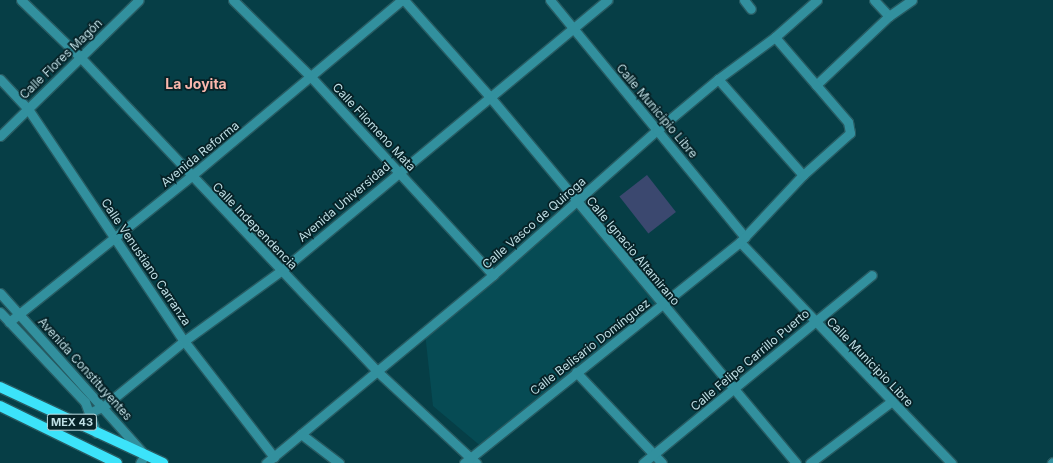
<!DOCTYPE html>
<html>
<head>
<meta charset="utf-8">
<style>
	body { margin:0 }
	#map { position:relative; width:1053px; height:463px; overflow:hidden; background:#063e46; font-family:Inter,sans-serif }
	div>[style] { position:absolute }
	[style*='--x'] { left:calc(var(--x)*1px); top:calc(var(--y)*1px); width:calc(var(--w)*1px); rotate:calc(var(--a)*1deg) }
	.built>* { inset:0; background:#064b54 }
	.building>* { inset:0; background:#3b486f; transform-origin:0 0 }
	.roads { filter:drop-shadow(1px 0 #275b62) drop-shadow(-1px 0 #275b62) drop-shadow(0 1px #275b62) drop-shadow(0 -1px #275b62) }
	.minor>* { height:9px; margin:-4.5px; padding:0 4.5px; transform-origin:4.5px; border-radius:4.5px; background:#32909e }
	.major>* { height:10px; margin:-5px; padding:0 5px; transform-origin:5px; border-radius:5px; background:#3ce3fa }
	span { translate:-50% -50%; white-space:nowrap; text-align:center; line-height:1.15; -webkit-text-stroke:3.5px #062227; paint-order:stroke }
	.shield-label span { padding:1px 3px; background:#062227; border:1px solid; border-radius:3px; -webkit-text-stroke-width:0 }
	.shield-label { font-size:11px; color:#bfdee4; font-weight:700 }
	.street-label { font-size:12px; color:#bfdee4 }
	.quarter-label { font-size:14px; color:#fab7ad; font-weight:700 }
</style>
</head>
<body>
<div id="map">
	<div class="built">
		<i style="clip-path:polygon(575px 202px,663px 305px,483px 448px,433px 406px,425px 333px)"></i>
	</div>
	<div class="building">
		<i style="left:647px;top:175px;width:47px;height:35px;rotate:52deg"></i>
	</div>
	<div class="roads">
		<div class="minor">
			<i style="--x:21;--y:0;--w:83;--a:44"></i>
			<i style="--x:81;--y:58;--w:432;--a:46.6"></i>
			<i style="--x:378;--y:372;--w:134;--a:42.9"></i>
			<i style="--x:233;--y:0;--w:110;--a:44.6"></i>
			<i style="--x:311;--y:77;--w:269;--a:47.4"></i>
			<i style="--x:404;--y:0;--w:130;--a:48.4"></i>
			<i style="--x:490;--y:97;--w:477;--a:50.1"></i>
			<i style="--x:550;--y:0;--w:307;--a:50.6"></i>
			<i style="--x:744;--y:0;--w:11;--a:52"></i>
			<i style="--x:874;--y:0;--w:22;--a:47"></i>
			<i style="--x:0;--y:79;--w:41;--a:47"></i>
			<i style="--x:28;--y:109;--w:280;--a:56.1"></i>
			<i style="--x:184;--y:341;--w:147;--a:52.2"></i>
			<i style="--x:718;--y:79;--w:128;--a:48.5"></i>
			<i style="--x:816;--y:85;--w:100;--a:-43.4"></i>
			<i style="--x:889;--y:16;--w:28;--a:-35"></i>
			<i style="--x:0;--y:136;--w:194;--a:-44.4"></i>
			<i style="--x:740;--y:242;--w:306;--a:46.3"></i>
			<i style="--x:0;--y:293;--w:217;--a:48.2"></i>
			<i style="--x:145;--y:455;--w:9;--a:122"></i>
			<i style="--x:0;--y:312;--w:124;--a:46.6"></i>
			<i style="--x:85;--y:402;--w:33;--a:70"></i>
			<i style="--x:9;--y:322;--w:232;--a:-38.7"></i>
			<i style="--x:190;--y:177;--w:276;--a:-39.9"></i>
			<i style="--x:576;--y:372;--w:125;--a:46.6"></i>
			<i style="--x:89;--y:413;--w:17;--a:-25"></i>
			<i style="--x:104;--y:406;--w:103;--a:-39.1"></i>
			<i style="--x:184;--y:341;--w:121;--a:-35.9"></i>
			<i style="--x:282;--y:270;--w:423;--a:-39.7"></i>
			<i style="--x:301;--y:434;--w:48;--a:37.3"></i>
			<i style="--x:266;--y:463;--w:295;--a:-39.6"></i>
			<i style="--x:493;--y:275;--w:219;--a:-41.5"></i>
			<i style="--x:657;--y:130;--w:80;--a:-39.9"></i>
			<i style="--x:718;--y:79;--w:71;--a:-36.4"></i>
			<i style="--x:775;--y:37;--w:56;--a:-41.4"></i>
			<i style="--x:464;--y:463;--w:354;--a:-38.7"></i>
			<i style="--x:740;--y:242;--w:92;--a:-46.8"></i>
			<i style="--x:803;--y:175;--w:63;--a:-41.8"></i>
			<i style="--x:850;--y:133;--w:11;--a:-100"></i>
			<i style="--x:848;--y:122;--w:112;--a:-130.7"></i>
			<i style="--x:643;--y:463;--w:296;--a:-39.4"></i>
			<i style="--x:810;--y:463;--w:103;--a:-37.1"></i>
			<i style="--x:1052;--y:463;--w:1;--a:-45"></i>
		</div>
		<div class="major">
			<i style="--x:0;--y:387;--w:180;--a:25"></i>
			<i style="--x:0;--y:406;--w:130;--a:26"></i>
		</div>
	</div>
	<div class="shield-label">
		<span style="left:72px;top:422px">MEX 43</span>
	</div>
	<div class="street-label">
		<span style="left:61px;top:59px;rotate:-44deg">Calle Flores Magón</span>
		<span style="left:657px;top:111px;rotate:50deg">Calle Municipio Libre</span>
		<span style="left:374px;top:127px;rotate:47deg">Calle Filomeno Mata</span>
		<span style="left:200px;top:154px;rotate:-39deg">Avenida Reforma</span>
		<span style="left:344px;top:202px;rotate:-40deg">Avenida Universidad</span>
		<span style="left:534px;top:223px;rotate:-41deg">Calle Vasco de Quiroga</span>
		<span style="left:255px;top:226px;rotate:46deg">Calle Independencia</span>
		<span style="left:633px;top:251px;rotate:50deg">Calle Ignacio Altamirano</span>
		<span style="left:146px;top:262px;rotate:56deg">Calle Venustiano Carranza</span>
		<span style="left:590px;top:347px;rotate:-38deg">Calle Belisario Domínguez</span>
		<span style="left:750px;top:360px;rotate:-40deg">Calle Felipe Carrillo Puerto</span>
		<span style="left:870px;top:362px;rotate:46deg">Calle Municipio Libre</span>
		<span style="left:85px;top:369px;rotate:48deg">Avenida Constituyentes</span>
	</div>
	<div class="quarter-label">
		<span style="left:196px;top:84px">La Joyita</span>
	</div>
</div>
</body>
</html>
